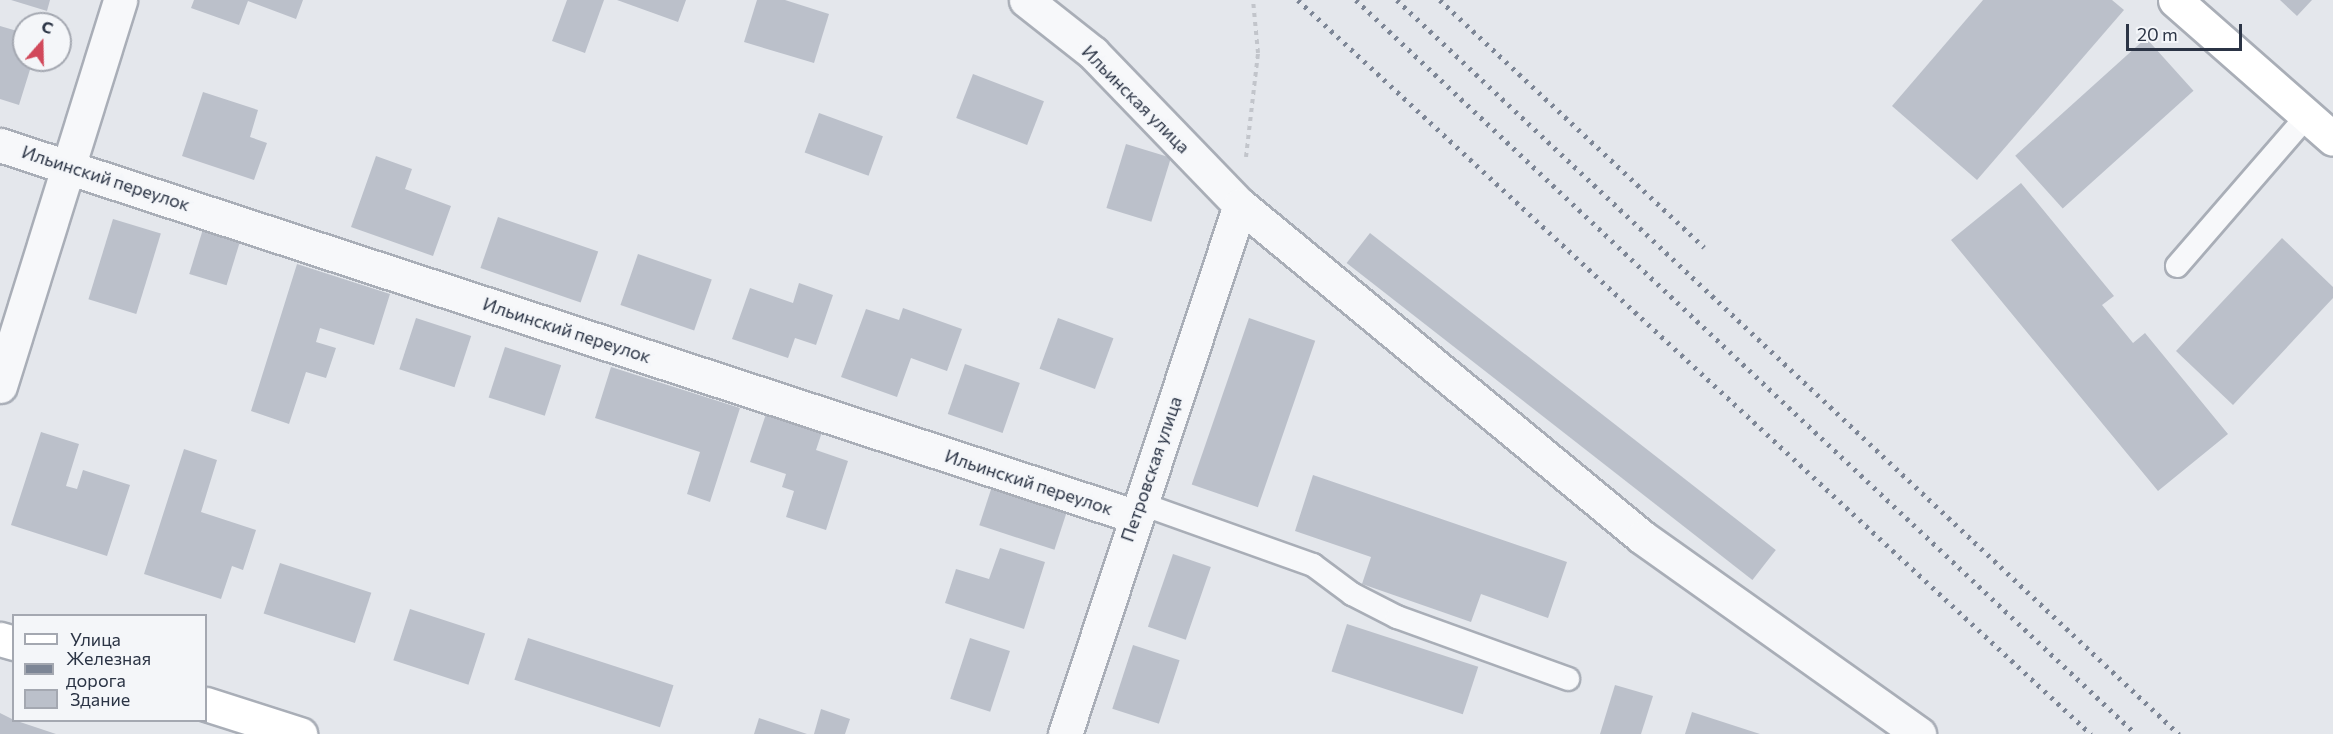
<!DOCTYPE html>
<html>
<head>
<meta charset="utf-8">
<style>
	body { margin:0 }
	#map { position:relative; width:2333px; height:734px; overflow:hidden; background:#e4e7ec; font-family:Commissioner,sans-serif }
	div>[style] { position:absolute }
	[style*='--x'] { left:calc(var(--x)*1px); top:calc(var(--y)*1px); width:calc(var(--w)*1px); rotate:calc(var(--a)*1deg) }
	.building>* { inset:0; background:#bbc0ca; transform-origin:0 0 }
	.path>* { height:4px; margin-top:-2px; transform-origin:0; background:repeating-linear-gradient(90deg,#c2c5cb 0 4.5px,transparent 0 9px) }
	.roads { filter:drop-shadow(2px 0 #a9aeb7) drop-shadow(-2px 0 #a9aeb7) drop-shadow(0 2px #a9aeb7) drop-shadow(0 -2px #a9aeb7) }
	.lane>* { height:22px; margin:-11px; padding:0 11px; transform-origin:11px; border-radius:11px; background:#f7f8fa }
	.street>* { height:33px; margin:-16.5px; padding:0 16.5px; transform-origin:16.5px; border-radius:16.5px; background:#f7f8fa }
	.secondary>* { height:33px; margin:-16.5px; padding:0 16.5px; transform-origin:16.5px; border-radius:16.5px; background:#fff }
	.rail>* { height:4.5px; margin-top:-2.25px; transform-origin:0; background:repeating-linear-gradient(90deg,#7d8696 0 3px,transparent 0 9px) }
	span { translate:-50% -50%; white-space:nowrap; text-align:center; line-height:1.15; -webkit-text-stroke:4.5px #f4f6f9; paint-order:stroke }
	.street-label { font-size:18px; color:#2b3445 }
	.legend { position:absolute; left:12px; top:614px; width:195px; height:108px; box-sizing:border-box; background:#f4f6f9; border:2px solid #a4a8b1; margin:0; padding:8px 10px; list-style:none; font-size:18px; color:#2b3445 }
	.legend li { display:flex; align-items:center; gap:12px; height:30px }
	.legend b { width:30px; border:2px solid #a4a8b1 }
	.north { position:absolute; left:12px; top:12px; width:60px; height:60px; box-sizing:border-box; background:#f4f6f9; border:2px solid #a4a8b1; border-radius:50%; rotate:20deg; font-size:16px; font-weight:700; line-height:24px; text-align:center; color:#2b3445 }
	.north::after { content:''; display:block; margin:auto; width:21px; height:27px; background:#d1495b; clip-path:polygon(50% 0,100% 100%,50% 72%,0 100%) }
	.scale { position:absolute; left:2126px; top:24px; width:116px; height:27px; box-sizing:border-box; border:3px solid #2b3445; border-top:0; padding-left:8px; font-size:18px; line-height:21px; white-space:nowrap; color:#2b3445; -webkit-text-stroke:4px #f4f6f9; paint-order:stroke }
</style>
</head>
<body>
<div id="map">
	<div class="building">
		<i style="clip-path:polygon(11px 0,50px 0,47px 11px)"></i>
		<i style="clip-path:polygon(194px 0,303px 0,296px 19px,248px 1px,239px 25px,191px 8px)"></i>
		<i style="clip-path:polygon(567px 0,604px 0,585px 53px,552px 41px)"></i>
		<i style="clip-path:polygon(617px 0,686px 0,678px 22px)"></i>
		<i style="clip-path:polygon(757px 0,785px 0,829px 14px,814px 63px,744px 42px)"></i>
		<i style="clip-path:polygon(1983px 0,2112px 0,2124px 10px,1977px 180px,1892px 106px)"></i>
		<i style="clip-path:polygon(2280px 0,2312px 0,2297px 16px)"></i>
		<i style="clip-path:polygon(0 26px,24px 33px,24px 60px,33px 60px,19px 105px,0 99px)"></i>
		<i style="left:2146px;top:38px;width:71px;height:176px;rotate:48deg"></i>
		<i style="left:973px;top:74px;width:76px;height:47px;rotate:21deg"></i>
		<i style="clip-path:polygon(203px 92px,258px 110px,250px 137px,267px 143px,254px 180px,182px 156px)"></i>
		<i style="left:819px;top:113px;width:68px;height:42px;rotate:20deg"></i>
		<i style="left:1126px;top:144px;width:47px;height:67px;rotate:17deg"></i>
		<i style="clip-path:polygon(376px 156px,412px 169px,405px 189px,451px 206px,433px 256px,351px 227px)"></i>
		<i style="clip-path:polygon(2021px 183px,2114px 296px,2102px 305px,2133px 343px,2145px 333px,2228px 434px,2158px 491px,1951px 240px)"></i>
		<i style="left:498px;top:217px;width:106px;height:54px;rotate:19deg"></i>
		<i style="left:113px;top:219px;width:50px;height:84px;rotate:17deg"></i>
		<i style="left:203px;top:229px;width:39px;height:47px;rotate:17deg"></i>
		<i style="left:1370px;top:233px;width:515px;height:38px;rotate:38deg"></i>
		<i style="clip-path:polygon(2282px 238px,2333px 287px,2333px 298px,2233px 405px,2176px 351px)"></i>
		<i style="left:638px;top:254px;width:78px;height:54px;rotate:19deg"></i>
		<i style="clip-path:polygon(297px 264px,390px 294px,374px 345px,320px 328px,316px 342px,336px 348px,326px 378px,306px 372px,289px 424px,251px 411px)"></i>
		<i style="clip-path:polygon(799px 283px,833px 295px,816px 345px,795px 338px,788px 358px,732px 339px,750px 288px,793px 303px)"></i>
		<i style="clip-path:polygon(903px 308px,962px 329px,947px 371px,911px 358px,897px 397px,841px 377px,866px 309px,899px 320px)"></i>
		<i style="left:416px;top:318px;width:58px;height:54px;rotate:18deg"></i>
		<i style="left:1058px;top:318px;width:59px;height:54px;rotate:20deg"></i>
		<i style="left:1249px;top:318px;width:70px;height:176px;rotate:19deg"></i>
		<i style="left:505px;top:347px;width:59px;height:53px;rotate:18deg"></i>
		<i style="left:965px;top:364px;width:58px;height:53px;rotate:19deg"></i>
		<i style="clip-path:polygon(611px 367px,740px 408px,710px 502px,687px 494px,700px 452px,595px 418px)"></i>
		<i style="clip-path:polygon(767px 411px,823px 429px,816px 450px,848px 461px,826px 530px,786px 517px,794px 491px,782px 487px,786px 474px,750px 462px)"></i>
		<i style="clip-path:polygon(41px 432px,79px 444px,66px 486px,77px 489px,83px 470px,130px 485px,107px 556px,11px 525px)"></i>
		<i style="clip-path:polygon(184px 449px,217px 460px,201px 512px,256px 530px,243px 570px,232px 566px,221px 599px,144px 574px)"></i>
		<i style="left:996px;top:474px;width:79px;height:54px;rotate:18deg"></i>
		<i style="clip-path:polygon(1313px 475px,1567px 562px,1548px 618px,1481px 594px,1471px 622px,1362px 584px,1371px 557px,1295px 531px)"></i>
		<i style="clip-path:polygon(1000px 548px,1045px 562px,1024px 629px,945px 603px,956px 569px,989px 579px)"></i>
		<i style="left:1173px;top:554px;width:40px;height:77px;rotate:19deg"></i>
		<i style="left:280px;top:563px;width:96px;height:53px;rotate:18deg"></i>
		<i style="left:410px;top:609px;width:79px;height:54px;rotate:18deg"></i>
		<i style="left:1347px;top:624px;width:138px;height:50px;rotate:18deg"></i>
		<i style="left:528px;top:638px;width:153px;height:44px;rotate:18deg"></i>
		<i style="left:970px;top:638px;width:42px;height:64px;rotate:18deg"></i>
		<i style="left:1133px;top:645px;width:49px;height:67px;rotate:18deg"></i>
		<i style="clip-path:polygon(1615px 685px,1653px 696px,1641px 734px,1600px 734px)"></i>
		<i style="clip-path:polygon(821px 709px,850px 719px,845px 734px,814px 734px)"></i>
		<i style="clip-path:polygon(1692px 712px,1760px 734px,1685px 734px)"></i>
		<i style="clip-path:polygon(0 713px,14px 720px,56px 734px,0 734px)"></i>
		<i style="clip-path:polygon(759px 718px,807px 734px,754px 734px)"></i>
	</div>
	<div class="path">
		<i style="--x:1246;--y:157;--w:105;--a:-83.4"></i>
		<i style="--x:1258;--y:53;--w:53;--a:-95.4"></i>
	</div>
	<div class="roads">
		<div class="lane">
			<i style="--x:2177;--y:266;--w:198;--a:-49.1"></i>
			<i style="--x:1139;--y:503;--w:185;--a:19.6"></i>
			<i style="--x:1313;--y:565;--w:49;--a:36.6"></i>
			<i style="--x:1352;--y:594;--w:51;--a:27.1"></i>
			<i style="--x:1397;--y:617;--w:182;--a:19.9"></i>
		</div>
		<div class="street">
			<i style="--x:1026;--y:0;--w:85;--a:38.3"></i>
			<i style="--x:1093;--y:53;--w:211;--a:46"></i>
			<i style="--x:1240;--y:205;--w:521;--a:39.55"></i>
			<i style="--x:1642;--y:537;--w:340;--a:35.4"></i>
			<i style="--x:0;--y:145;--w:1193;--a:18.12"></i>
			<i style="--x:0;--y:386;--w:404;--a:-72.7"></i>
			<i style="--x:1065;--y:734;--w:557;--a:-71.7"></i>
		</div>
		<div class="secondary">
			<i style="--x:2175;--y:0;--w:210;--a:41.3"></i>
			<i style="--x:0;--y:639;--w:15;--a:16"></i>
			<i style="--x:206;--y:704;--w:99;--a:17.7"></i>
		</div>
	</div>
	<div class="rail">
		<i style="--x:1298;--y:0;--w:1081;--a:42.79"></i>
		<i style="--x:1356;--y:0;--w:1071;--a:43.26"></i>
		<i style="--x:1397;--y:0;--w:1073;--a:43.19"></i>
		<i style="--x:1440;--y:0;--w:362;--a:43.1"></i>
	</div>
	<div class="street-label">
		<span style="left:1136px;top:99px;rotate:45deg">Ильинская улица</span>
		<span style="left:106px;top:178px;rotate:18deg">Ильинский переулок</span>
		<span style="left:567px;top:330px;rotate:18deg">Ильинский переулок</span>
		<span style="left:1151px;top:469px;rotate:-71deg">Петровская улица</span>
		<span style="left:1029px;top:482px;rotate:18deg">Ильинский переулок</span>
	</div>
	<ul class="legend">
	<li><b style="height:8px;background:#fff"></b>Улица</li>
	<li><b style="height:8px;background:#7d8696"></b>Железная дорога</li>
	<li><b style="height:16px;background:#bbc0ca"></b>Здание</li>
	</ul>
	<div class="north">С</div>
	<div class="scale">20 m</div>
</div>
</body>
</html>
